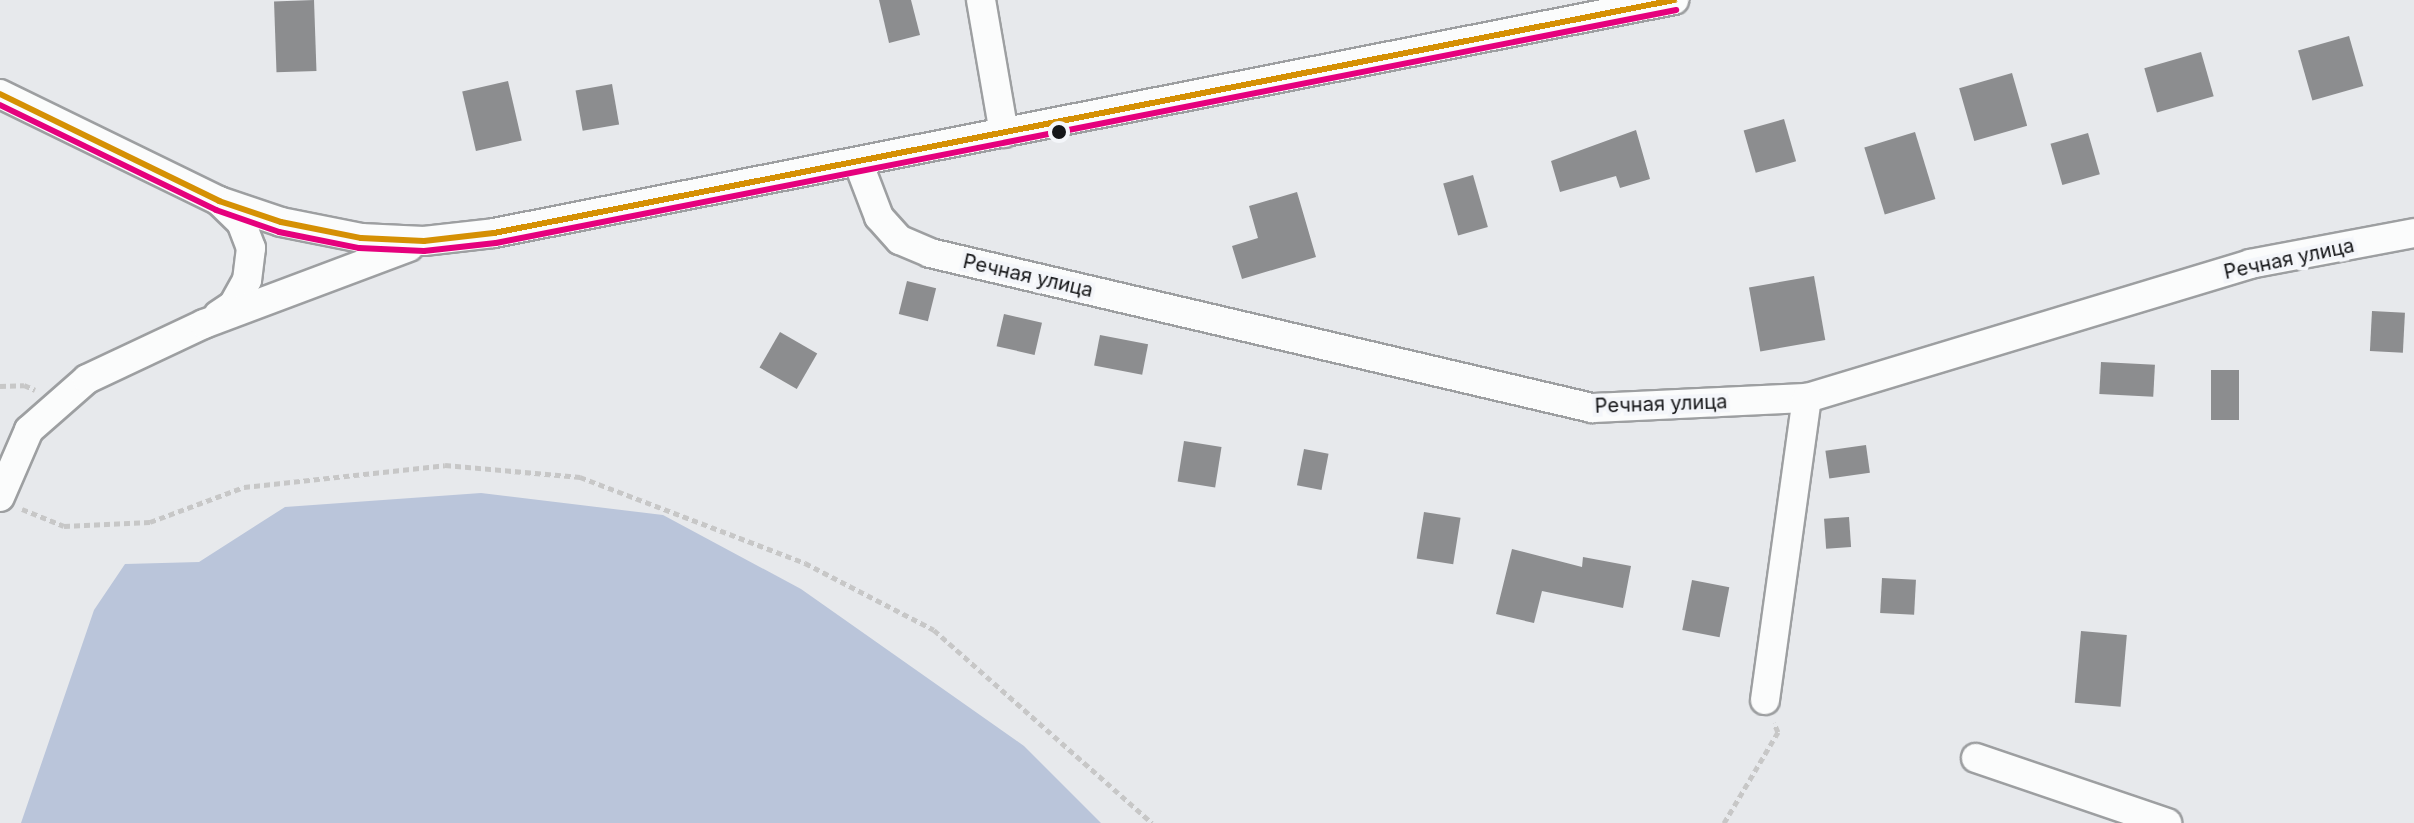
<!DOCTYPE html>
<html>
<head>
<meta charset="utf-8">
<style>
	body { margin:0 }
	#map { position:relative; width:2414px; height:823px; overflow:hidden; background:#e7e9ec; font-family:Inter,sans-serif }
	div>[style] { position:absolute }
	[style*='--x'] { left:calc(var(--x)*1px); top:calc(var(--y)*1px); width:calc(var(--w)*1px); rotate:calc(var(--a)*1deg) }
	.water>* { inset:0; background:#bac5da }
	.building>* { inset:0; background:#8c8d8f; transform-origin:0 0 }
	.path>* { height:5px; margin-top:-2.5px; transform-origin:0; background:repeating-linear-gradient(90deg,#c7c7c7 0 6px,transparent 0 10px) }
	.roads { filter:drop-shadow(2px 0 #9d9fa1) drop-shadow(-2px 0 #9d9fa1) drop-shadow(0 2px #9d9fa1) drop-shadow(0 -2px #9d9fa1) }
	.minor>* { height:28px; margin:-14px; padding:0 14px; transform-origin:14px; border-radius:14px; background:#fbfcfc }
	.bus-1>* { height:6px; margin:-3px; padding:0 3px; transform-origin:3px; border-radius:3px; background:#d59004 }
	.bus-2>* { height:6px; margin:-3px; padding:0 3px; transform-origin:3px; border-radius:3px; background:#e5007d }
	.dots>* { width:22px; height:22px; translate:-50% -50%; box-sizing:border-box; border:4px solid #f4f6fa; border-radius:50% }
	span { translate:-50% -50%; white-space:nowrap; text-align:center; line-height:1.15; -webkit-text-stroke:8px #f4f6fa; paint-order:stroke }
	.street-label { font-size:20px; color:#151618 }
</style>
</head>
<body>
<div id="map">
	<div class="water">
		<i style="clip-path:polygon(481px 493px,663px 515px,801px 589px,1024px 746px,1101px 823px,21px 823px,94px 610px,125px 564px,199px 562px,285px 507px)"></i>
	</div>
	<div class="building">
		<i style="left:314px;top:0;width:71px;height:40px;rotate:88deg"></i>
		<i style="clip-path:polygon(879px 0,911px 0,920px 35px,889px 43px)"></i>
		<i style="left:2349px;top:36px;width:52px;height:53px;rotate:74deg"></i>
		<i style="left:2201px;top:52px;width:46px;height:59px;rotate:74deg"></i>
		<i style="left:2012px;top:73px;width:55px;height:55px;rotate:74deg"></i>
		<i style="left:508px;top:81px;width:61px;height:47px;rotate:77deg"></i>
		<i style="left:612px;top:84px;width:41px;height:37px;rotate:80deg"></i>
		<i style="left:1784px;top:119px;width:44px;height:42px;rotate:74deg"></i>
		<i style="clip-path:polygon(1636px 130px,1650px 179px,1620px 188px,1616px 176px,1560px 192px,1551px 161px)"></i>
		<i style="left:1915px;top:132px;width:70px;height:53px;rotate:73deg"></i>
		<i style="left:2088px;top:133px;width:43px;height:39px;rotate:74deg"></i>
		<i style="left:1473px;top:175px;width:54px;height:31px;rotate:74deg"></i>
		<i style="clip-path:polygon(1297px 192px,1316px 257px,1242px 279px,1232px 246px,1258px 238px,1249px 206px)"></i>
		<i style="left:1814px;top:276px;width:65px;height:66px;rotate:80deg"></i>
		<i style="left:907px;top:281px;width:30px;height:34px;rotate:14deg"></i>
		<i style="left:2372px;top:311px;width:33px;height:40px;rotate:3deg"></i>
		<i style="left:1004px;top:314px;width:39px;height:33px;rotate:13deg"></i>
		<i style="left:780px;top:332px;width:43px;height:41px;rotate:30deg"></i>
		<i style="left:1100px;top:335px;width:49px;height:31px;rotate:11deg"></i>
		<i style="left:2101px;top:362px;width:54px;height:32px;rotate:3deg"></i>
		<i style="left:2211px;top:370px;width:28px;height:50px"></i>
		<i style="left:1184px;top:441px;width:38px;height:41px;rotate:9deg"></i>
		<i style="left:1866px;top:445px;width:28px;height:41px;rotate:82deg"></i>
		<i style="left:1304px;top:449px;width:25px;height:37px;rotate:11deg"></i>
		<i style="left:1424px;top:512px;width:37px;height:47px;rotate:9deg"></i>
		<i style="left:1849px;top:517px;width:30px;height:25px;rotate:86deg"></i>
		<i style="clip-path:polygon(1512px 549px,1582px 567px,1583px 557px,1631px 566px,1623px 608px,1542px 591px,1534px 623px,1496px 614px)"></i>
		<i style="left:1882px;top:578px;width:34px;height:35px;rotate:3deg"></i>
		<i style="left:1692px;top:580px;width:38px;height:51px;rotate:11deg"></i>
		<i style="left:2081px;top:631px;width:46px;height:72px;rotate:5deg"></i>
	</div>
	<div class="path">
		<i style="--x:0;--y:386;--w:24;--a:-2"></i>
		<i style="--x:24;--y:385;--w:12;--a:24"></i>
		<i style="--x:22;--y:509;--w:45;--a:22"></i>
		<i style="--x:64;--y:526;--w:86;--a:-2.7"></i>
		<i style="--x:150;--y:522;--w:100;--a:-20.4"></i>
		<i style="--x:244;--y:487;--w:202;--a:-6.2"></i>
		<i style="--x:445;--y:465;--w:136;--a:5.1"></i>
		<i style="--x:580;--y:477;--w:241;--a:20.9"></i>
		<i style="--x:805;--y:563;--w:145;--a:27.4"></i>
		<i style="--x:934;--y:630;--w:291;--a:41.5"></i>
		<i style="--x:1724;--y:823;--w:106;--a:-59.3"></i>
		<i style="--x:1778;--y:732;--w:10;--a:-114"></i>
	</div>
	<div class="roads">
		<div class="minor">
			<i style="--x:981;--y:0;--w:135;--a:80.2"></i>
			<i style="--x:0;--y:94;--w:244;--a:26"></i>
			<i style="--x:219;--y:201;--w:30;--a:44"></i>
			<i style="--x:241;--y:222;--w:28;--a:69"></i>
			<i style="--x:251;--y:248;--w:32;--a:97"></i>
			<i style="--x:247;--y:280;--w:29;--a:119"></i>
			<i style="--x:233;--y:305;--w:18;--a:146"></i>
			<i style="--x:858;--y:162;--w:59;--a:69.1"></i>
			<i style="--x:879;--y:217;--w:31;--a:48"></i>
			<i style="--x:900;--y:240;--w:33;--a:23"></i>
			<i style="--x:930;--y:253;--w:680;--a:13.18"></i>
			<i style="--x:1592;--y:408;--w:215;--a:-2.7"></i>
			<i style="--x:1807;--y:398;--w:463;--a:-16.8"></i>
			<i style="--x:2250;--y:264;--w:167;--a:-10.7"></i>
			<i style="--x:219;--y:201;--w:65;--a:18.7"></i>
			<i style="--x:281;--y:222;--w:82;--a:11.3"></i>
			<i style="--x:361;--y:238;--w:63;--a:2.7"></i>
			<i style="--x:424;--y:241;--w:70;--a:-6.5"></i>
			<i style="--x:494;--y:233;--w:1203;--a:-11.17"></i>
			<i style="--x:0;--y:497;--w:73;--a:-66.6"></i>
			<i style="--x:29;--y:430;--w:77;--a:-41.3"></i>
			<i style="--x:87;--y:379;--w:129;--a:-25.2"></i>
			<i style="--x:204;--y:324;--w:219;--a:-20.6"></i>
			<i style="--x:1765;--y:700;--w:305;--a:-82.1"></i>
			<i style="--x:1976;--y:758;--w:202;--a:18.8"></i>
		</div>
	</div>
	<div class="bus-1">
		<i style="--x:0;--y:94;--w:244;--a:26"></i>
		<i style="--x:219;--y:201;--w:65;--a:18.7"></i>
		<i style="--x:281;--y:222;--w:82;--a:11.3"></i>
		<i style="--x:361;--y:238;--w:63;--a:2.7"></i>
		<i style="--x:424;--y:241;--w:70;--a:-6.5"></i>
		<i style="--x:494;--y:233;--w:1203;--a:-11.17"></i>
	</div>
	<div class="bus-2">
		<i style="--x:0;--y:105;--w:240;--a:25.9"></i>
		<i style="--x:216;--y:210;--w:67;--a:19.2"></i>
		<i style="--x:279;--y:232;--w:82;--a:11.3"></i>
		<i style="--x:359;--y:248;--w:65;--a:2.6"></i>
		<i style="--x:424;--y:251;--w:72;--a:-6.3"></i>
		<i style="--x:496;--y:243;--w:1203;--a:-11.17"></i>
	</div>
	<div class="dots">
		<i style="left:1059px;top:132px;background:#151618"></i>
	</div>
	<div class="street-label">
		<span style="left:2289px;top:259px;rotate:-12deg">Речная улица</span>
		<span style="left:1028px;top:276px;rotate:13deg">Речная улица</span>
		<span style="left:1661px;top:404px;rotate:-2deg">Речная улица</span>
	</div>
</div>
</body>
</html>
